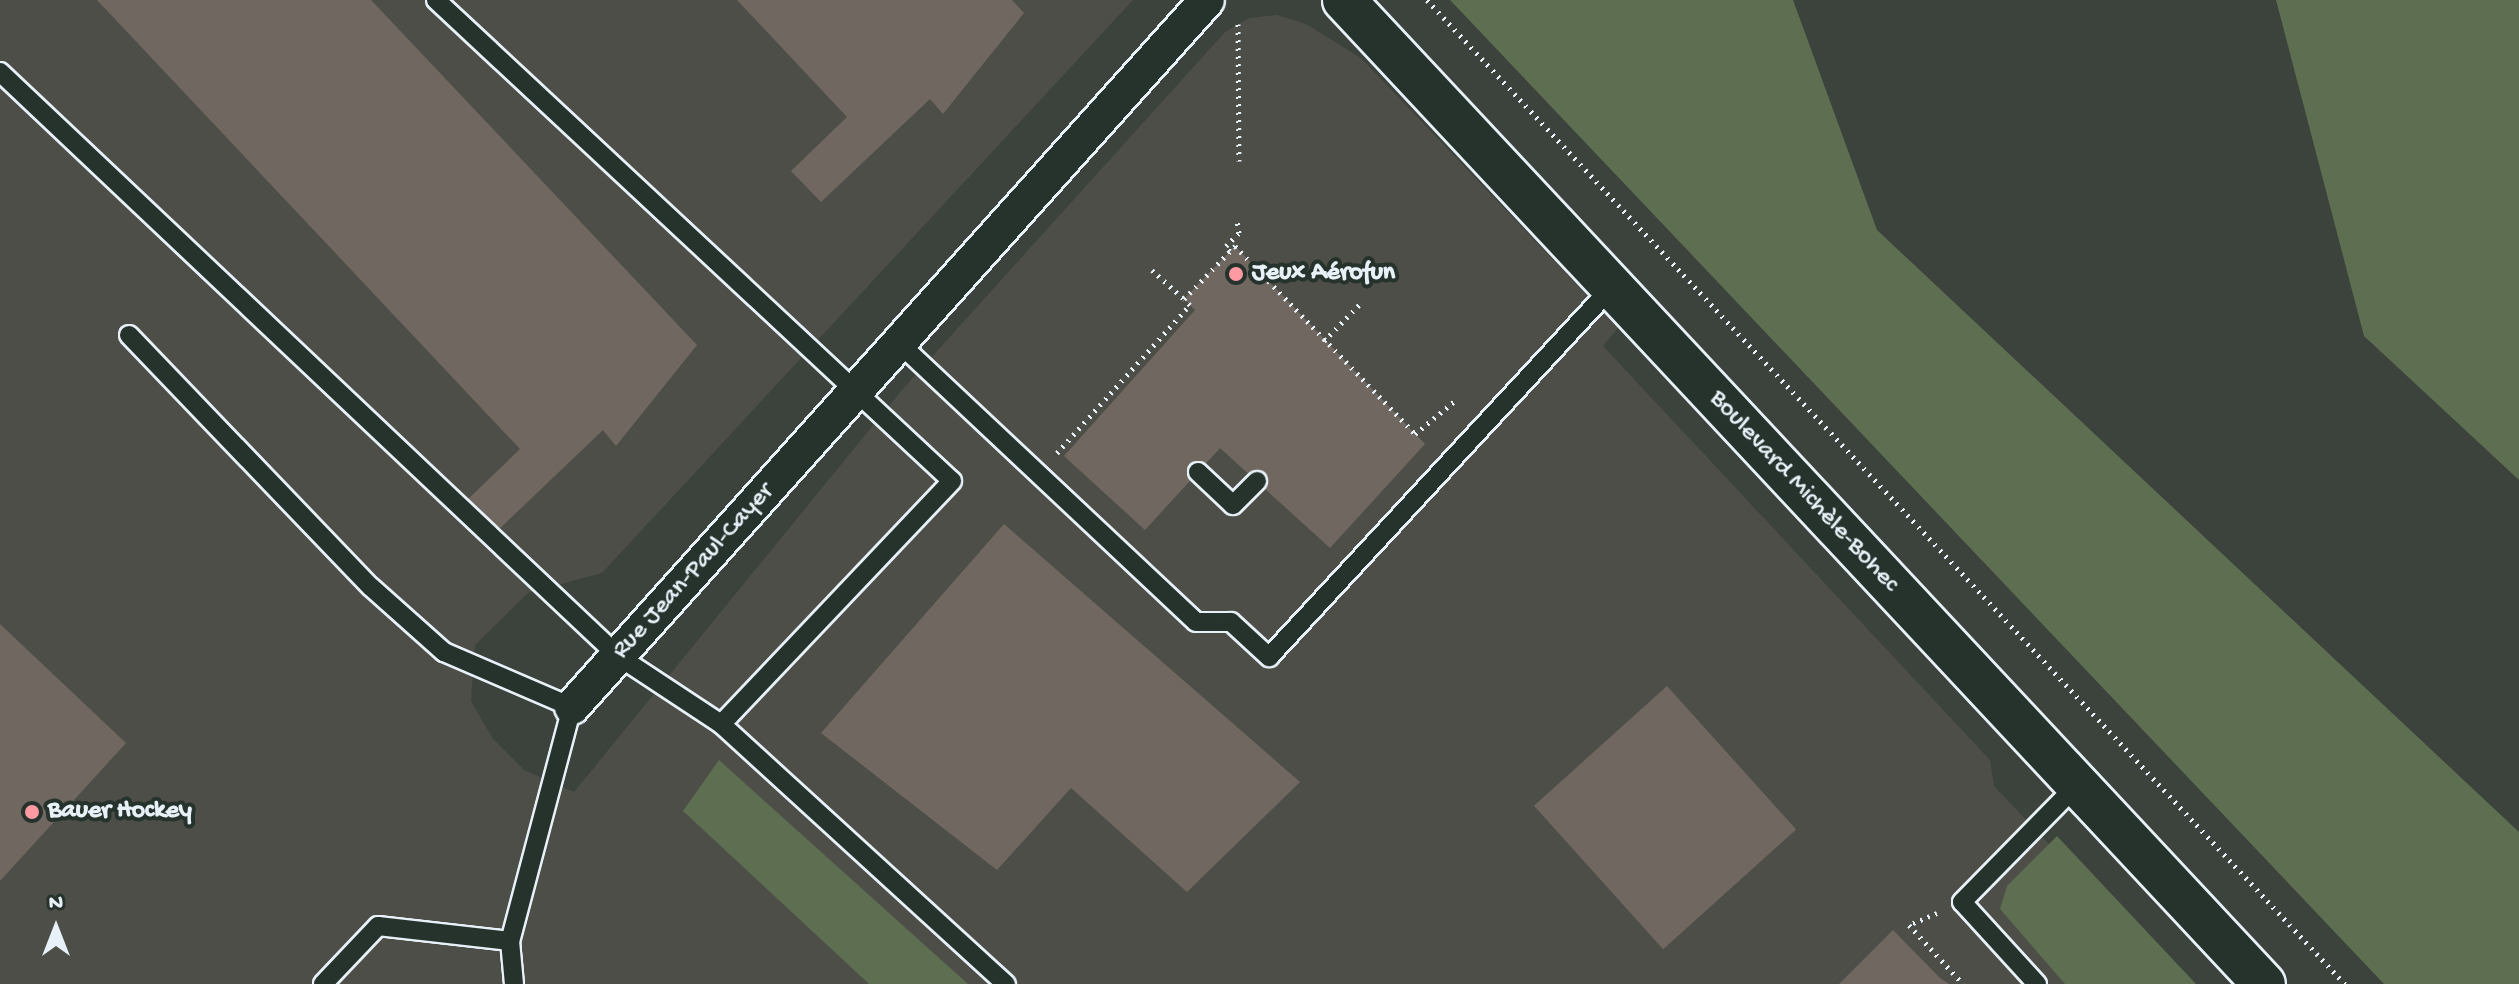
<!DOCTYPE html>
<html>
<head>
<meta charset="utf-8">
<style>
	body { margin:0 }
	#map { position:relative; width:2519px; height:984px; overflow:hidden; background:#3c433c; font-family:"Gochi Hand",sans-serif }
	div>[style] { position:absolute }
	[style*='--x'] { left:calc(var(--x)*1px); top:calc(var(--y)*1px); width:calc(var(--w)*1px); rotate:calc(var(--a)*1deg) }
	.built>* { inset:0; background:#4c4e47 }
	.green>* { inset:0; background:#5d6e51 }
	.building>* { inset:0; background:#706860; transform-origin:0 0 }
	.path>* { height:5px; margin-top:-2.5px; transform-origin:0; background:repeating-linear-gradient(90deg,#e8f1f8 0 2px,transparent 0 8px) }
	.roads { filter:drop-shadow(2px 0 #e8f1f8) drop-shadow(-2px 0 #e8f1f8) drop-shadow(0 2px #e8f1f8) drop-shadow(0 -2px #e8f1f8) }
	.service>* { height:18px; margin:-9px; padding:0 9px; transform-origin:9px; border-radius:9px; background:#26332d }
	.minor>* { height:34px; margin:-17px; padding:0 17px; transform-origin:17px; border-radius:17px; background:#26332d }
	.tertiary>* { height:42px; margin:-21px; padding:0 21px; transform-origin:21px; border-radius:21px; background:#26332d }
	.dots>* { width:22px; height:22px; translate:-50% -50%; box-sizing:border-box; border:4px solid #26332d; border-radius:50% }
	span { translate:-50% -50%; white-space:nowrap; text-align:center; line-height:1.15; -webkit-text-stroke:8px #26332d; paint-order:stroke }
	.poi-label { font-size:26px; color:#e8f1f8; font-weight:700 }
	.left { translate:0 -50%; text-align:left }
	.street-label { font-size:26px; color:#e8f1f8 }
	.north { position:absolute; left:16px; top:888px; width:80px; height:80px; -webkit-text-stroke:6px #26332d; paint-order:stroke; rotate:0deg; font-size:22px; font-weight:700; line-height:32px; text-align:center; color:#e8f1f8 }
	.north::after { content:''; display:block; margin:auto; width:28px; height:36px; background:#e8f1f8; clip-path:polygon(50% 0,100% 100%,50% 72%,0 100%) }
</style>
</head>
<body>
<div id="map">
	<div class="built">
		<i style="clip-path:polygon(0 0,1133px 0,602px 573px,528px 593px,475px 645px,471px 701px,493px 739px,524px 770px,574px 792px,901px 391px,1225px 32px,1249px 18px,1277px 15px,1306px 24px,1361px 58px,1618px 328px,1603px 346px,1990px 760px,1994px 786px,2182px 984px,0 984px)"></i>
	</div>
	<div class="green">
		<i style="clip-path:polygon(1450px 0,1793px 0,1877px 230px,2519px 832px,2519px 984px,2384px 984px)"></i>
		<i style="clip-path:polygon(2276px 0,2519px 0,2519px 480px,2364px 336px)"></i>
		<i style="clip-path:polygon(719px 760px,968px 984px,869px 984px,683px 811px)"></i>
		<i style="clip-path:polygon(2057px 836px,2196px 984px,2065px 984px,2000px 909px,2007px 886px)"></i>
	</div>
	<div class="building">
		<i style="clip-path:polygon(97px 0,371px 0,697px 345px,616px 446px,603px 430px,495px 533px,464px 503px,520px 449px)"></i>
		<i style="clip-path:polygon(737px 0,1012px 0,1024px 13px,943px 114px,930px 99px,821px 202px,791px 171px,847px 117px)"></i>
		<i style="clip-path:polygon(1235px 246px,1425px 444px,1330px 548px,1220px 448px,1145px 530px,1064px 456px,1195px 310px,1184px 299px)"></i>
		<i style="clip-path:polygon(1004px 524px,1300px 782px,1187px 892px,1071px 788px,997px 870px,821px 733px)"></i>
		<i style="clip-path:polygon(0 624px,126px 743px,0 881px)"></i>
		<i style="left:1667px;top:686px;width:193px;height:179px;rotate:48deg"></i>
		<i style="clip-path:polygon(1893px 930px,1940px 978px,1949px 984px,1839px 984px)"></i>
	</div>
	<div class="path">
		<i style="--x:1427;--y:0;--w:1346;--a:46.99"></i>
		<i style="--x:1238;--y:24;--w:137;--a:89.6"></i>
		<i style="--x:1230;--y:251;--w:6;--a:-129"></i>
		<i style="--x:1226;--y:246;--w:18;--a:-45"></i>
		<i style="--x:1239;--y:233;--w:12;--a:-99"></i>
		<i style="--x:1152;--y:270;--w:43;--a:42.2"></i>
		<i style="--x:1324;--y:341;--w:53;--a:-45.8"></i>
		<i style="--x:1057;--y:453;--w:199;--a:-48.1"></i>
		<i style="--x:1190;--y:305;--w:8;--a:-135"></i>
		<i style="--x:1184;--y:299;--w:74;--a:-46.1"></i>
		<i style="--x:1235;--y:246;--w:260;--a:46.2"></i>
		<i style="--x:1415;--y:434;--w:53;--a:-39.7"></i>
		<i style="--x:1937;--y:913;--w:30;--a:157"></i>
		<i style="--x:1909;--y:925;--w:80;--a:47.5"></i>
	</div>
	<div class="roads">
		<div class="service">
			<i style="--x:436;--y:0;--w:705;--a:42.99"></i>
			<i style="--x:952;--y:481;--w:335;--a:133.5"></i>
			<i style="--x:0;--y:72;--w:850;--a:43.38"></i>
			<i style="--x:618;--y:656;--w:123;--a:33.4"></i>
			<i style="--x:721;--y:724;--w:386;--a:42.4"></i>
			<i style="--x:129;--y:335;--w:349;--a:46.2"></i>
			<i style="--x:371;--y:587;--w:98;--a:41.7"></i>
			<i style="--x:444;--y:652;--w:139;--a:23.3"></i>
			<i style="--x:572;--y:707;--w:242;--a:104.8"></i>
			<i style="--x:510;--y:941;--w:43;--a:84.7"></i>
			<i style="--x:899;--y:343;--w:407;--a:43.2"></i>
			<i style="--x:1196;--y:622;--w:35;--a:0"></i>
			<i style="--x:1231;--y:622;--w:52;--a:42.6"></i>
			<i style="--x:1269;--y:657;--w:505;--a:-47.17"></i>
			<i style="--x:1198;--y:472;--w:48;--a:43.3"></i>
			<i style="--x:1233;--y:505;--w:34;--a:-45"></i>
			<i style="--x:323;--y:984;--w:80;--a:-46.5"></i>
			<i style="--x:378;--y:926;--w:133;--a:6.5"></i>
			<i style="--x:2037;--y:984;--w:111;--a:-132.4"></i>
			<i style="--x:1962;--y:902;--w:164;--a:-45.5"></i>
		</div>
		<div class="minor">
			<i style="--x:572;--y:707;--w:950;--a:-48.07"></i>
		</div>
		<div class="tertiary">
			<i style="--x:1344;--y:0;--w:1347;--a:46.93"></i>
		</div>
	</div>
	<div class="dots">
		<i style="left:1236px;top:274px;background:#ff9aa2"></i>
		<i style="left:32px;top:812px;background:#ff9aa2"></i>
	</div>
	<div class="poi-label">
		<span class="left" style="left:1252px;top:274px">Jeux Aérofun</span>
		<span class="left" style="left:48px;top:812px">Bauer Hockey</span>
	</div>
	<div class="street-label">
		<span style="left:1803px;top:492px;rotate:47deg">Boulevard Michèle-Bohec</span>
		<span style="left:694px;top:572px;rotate:-48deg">Rue Jean-Paul-Cayer</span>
	</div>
	<div class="north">N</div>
</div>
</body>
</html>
